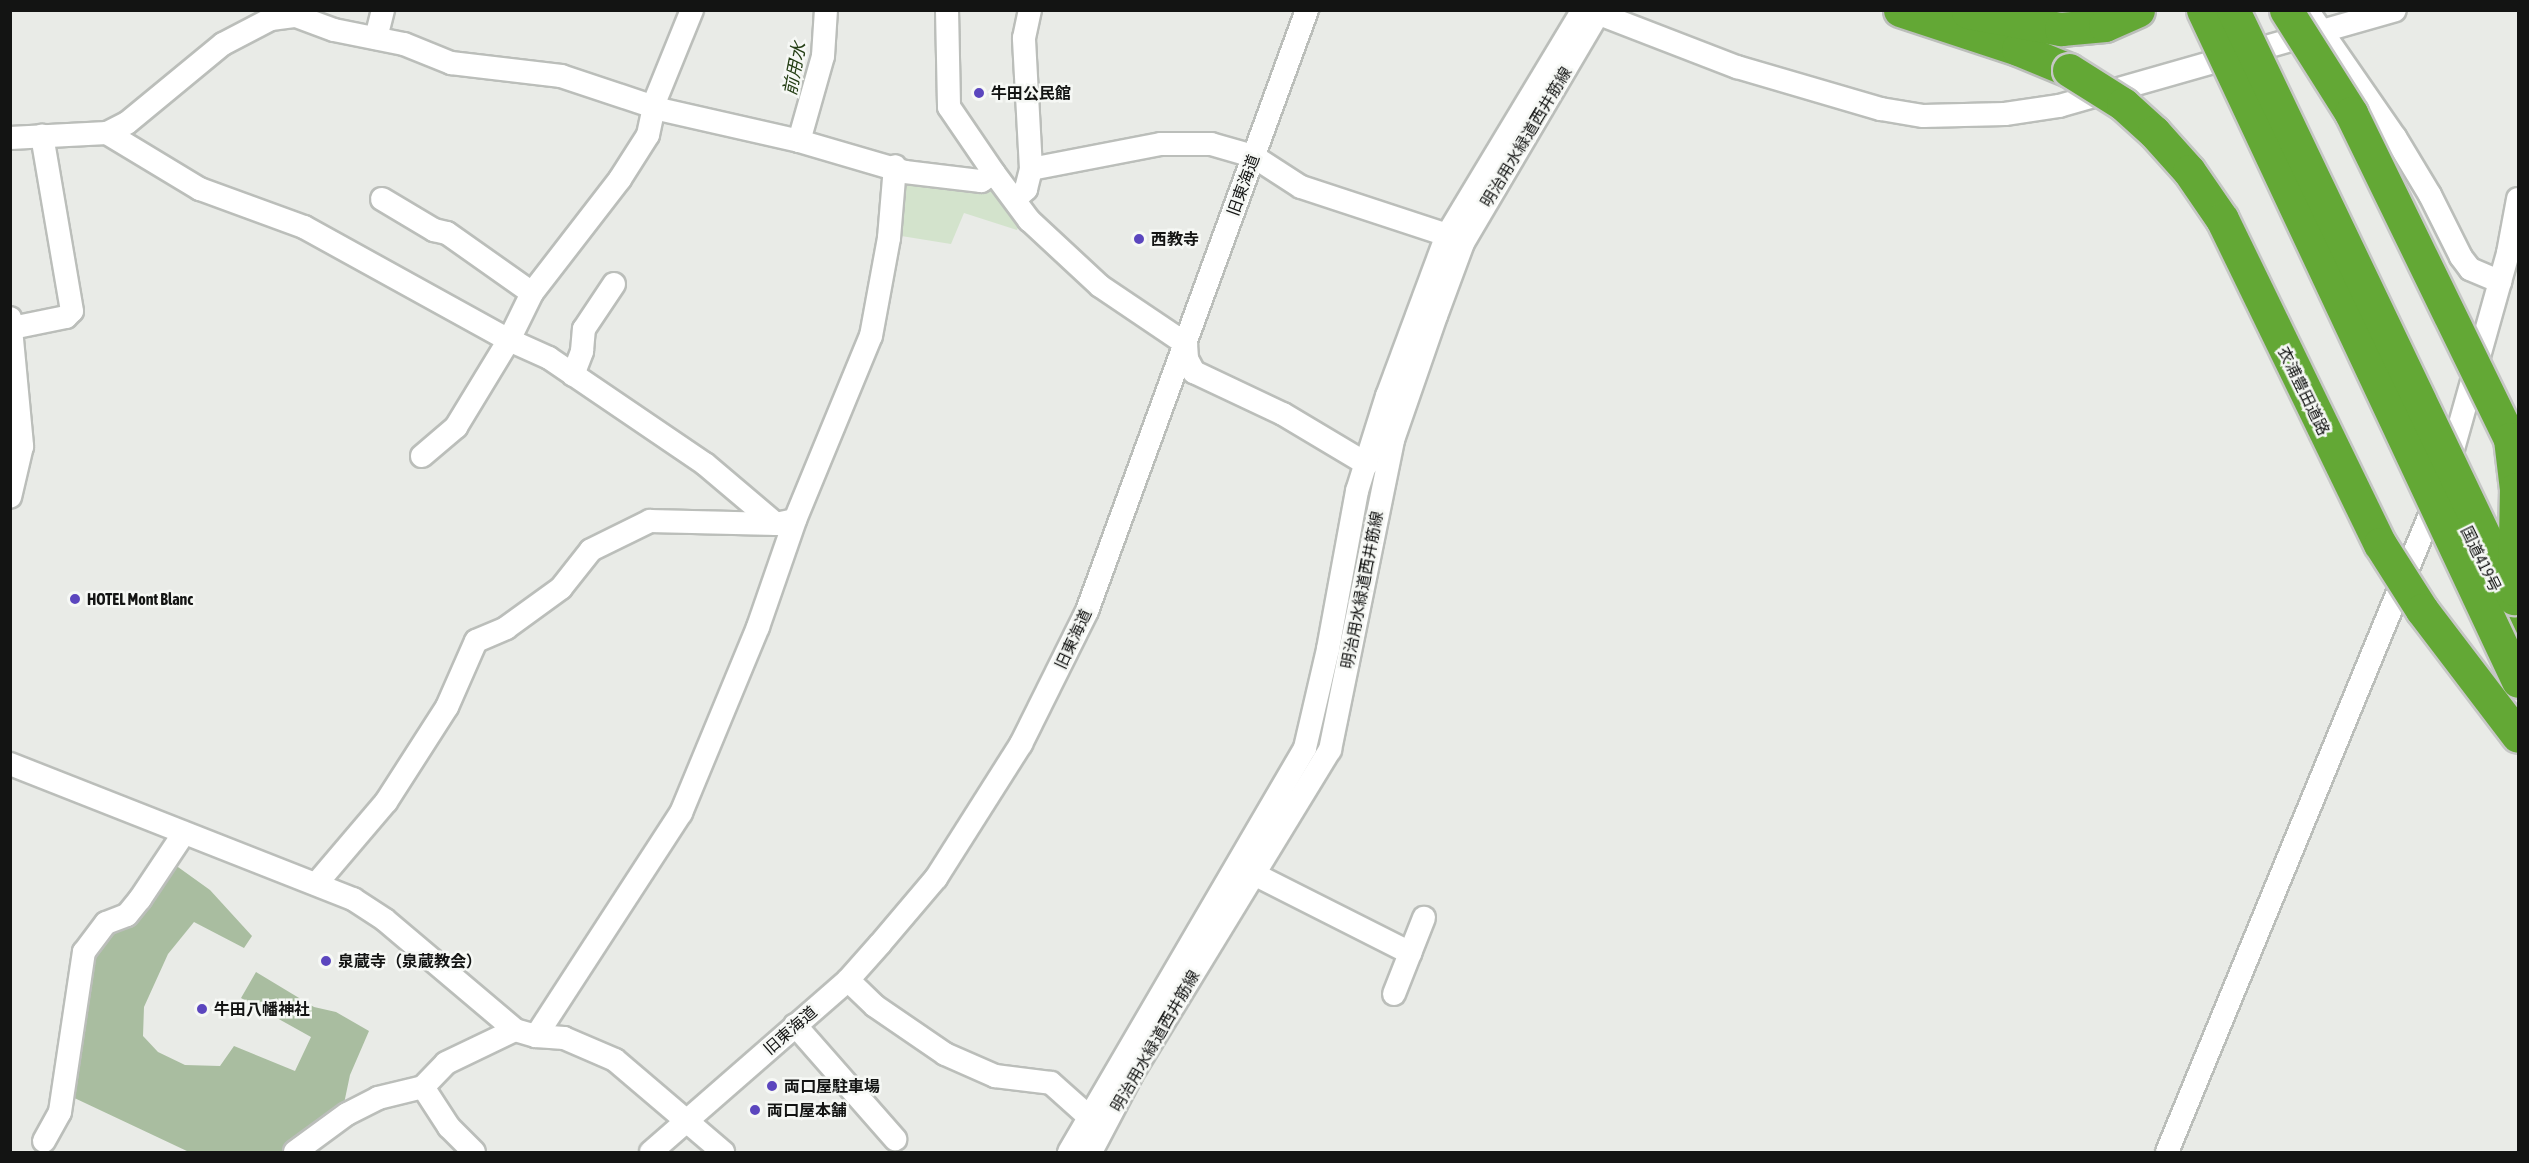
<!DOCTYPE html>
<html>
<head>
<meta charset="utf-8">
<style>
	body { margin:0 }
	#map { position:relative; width:2529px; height:1163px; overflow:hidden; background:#e9ebe7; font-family:"Asap Condensed","Noto Sans JP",sans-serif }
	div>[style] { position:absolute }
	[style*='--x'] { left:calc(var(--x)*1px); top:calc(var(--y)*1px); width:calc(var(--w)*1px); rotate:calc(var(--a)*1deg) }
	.green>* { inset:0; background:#d3e3cc }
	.forest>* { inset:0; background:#a9bda0 }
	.roads { filter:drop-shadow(2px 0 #bbbeba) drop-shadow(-2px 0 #bbbeba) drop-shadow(0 2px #bbbeba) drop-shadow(0 -2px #bbbeba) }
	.minor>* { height:22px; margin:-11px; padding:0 11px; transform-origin:11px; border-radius:11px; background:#fff }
	.highway>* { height:33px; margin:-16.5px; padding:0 16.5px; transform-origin:16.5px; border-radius:16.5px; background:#63a835 }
	.bridges { filter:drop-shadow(2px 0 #c6c7c6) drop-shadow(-2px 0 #c6c7c6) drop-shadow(0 2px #c6c7c6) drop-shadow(0 -2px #c6c7c6) }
	.highway-bridge>* { height:33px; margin:-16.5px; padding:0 16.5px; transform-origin:16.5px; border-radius:16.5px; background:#63a835 }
	.dots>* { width:16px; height:16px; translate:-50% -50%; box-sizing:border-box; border:3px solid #f6f8f5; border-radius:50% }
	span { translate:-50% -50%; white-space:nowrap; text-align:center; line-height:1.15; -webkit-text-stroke:5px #f6f8f5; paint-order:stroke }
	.poi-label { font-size:16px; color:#131413; font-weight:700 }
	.left { translate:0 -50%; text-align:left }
	.street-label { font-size:16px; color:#131413 }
	.water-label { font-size:18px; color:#253f15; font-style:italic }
	.frame { position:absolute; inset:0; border:12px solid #131413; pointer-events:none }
</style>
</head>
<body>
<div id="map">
	<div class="green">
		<i style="clip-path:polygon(904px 182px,990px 191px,1001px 197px,1020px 223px,1017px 230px,964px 213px,951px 244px,895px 235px)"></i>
	</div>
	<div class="forest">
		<i style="clip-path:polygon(171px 862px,210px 890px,252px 936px,244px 948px,194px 922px,168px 954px,144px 1007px,143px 1036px,158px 1052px,185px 1065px,220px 1066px,234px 1046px,295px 1071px,311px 1037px,241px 998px,256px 972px,314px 1007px,336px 1012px,369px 1031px,350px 1075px,342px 1113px,288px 1152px,189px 1152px,68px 1095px,87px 960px)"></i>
	</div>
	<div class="roads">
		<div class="minor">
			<i style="--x:947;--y:10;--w:97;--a:88.8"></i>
			<i style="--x:949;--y:107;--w:80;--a:55.7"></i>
			<i style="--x:1589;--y:10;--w:159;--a:21.1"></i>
			<i style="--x:1737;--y:67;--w:150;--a:16.3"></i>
			<i style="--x:1881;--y:109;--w:43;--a:9.5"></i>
			<i style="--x:1923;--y:116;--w:82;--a:-1.4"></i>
			<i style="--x:2005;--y:114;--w:55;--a:-8.4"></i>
			<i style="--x:2059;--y:106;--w:349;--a:-15.9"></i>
			<i style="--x:2307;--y:10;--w:155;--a:55.3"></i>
			<i style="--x:2395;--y:137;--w:68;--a:58.9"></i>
			<i style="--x:2430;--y:195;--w:69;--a:63.4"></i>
			<i style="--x:2461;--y:257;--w:15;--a:53"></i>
			<i style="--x:2470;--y:269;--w:33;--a:23"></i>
			<i style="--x:376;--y:38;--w:29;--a:-76"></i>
			<i style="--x:107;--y:133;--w:109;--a:31.1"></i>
			<i style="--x:200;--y:189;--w:111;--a:20.1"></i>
			<i style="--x:304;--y:227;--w:234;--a:28.9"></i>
			<i style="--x:509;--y:340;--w:44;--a:24.2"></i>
			<i style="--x:549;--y:358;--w:189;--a:34.2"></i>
			<i style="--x:705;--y:464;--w:93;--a:40.2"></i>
			<i style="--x:776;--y:524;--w:19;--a:-12"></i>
			<i style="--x:10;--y:138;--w:97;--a:-3"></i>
			<i style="--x:107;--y:133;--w:22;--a:-27"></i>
			<i style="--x:127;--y:123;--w:124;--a:-39.5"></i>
			<i style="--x:223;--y:44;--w:54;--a:-27.5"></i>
			<i style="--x:271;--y:19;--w:25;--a:-7"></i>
			<i style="--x:296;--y:16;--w:40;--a:20.2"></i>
			<i style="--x:334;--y:30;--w:71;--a:11.3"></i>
			<i style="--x:404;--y:44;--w:51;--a:22"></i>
			<i style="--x:451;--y:63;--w:111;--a:6.7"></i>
			<i style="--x:561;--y:76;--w:108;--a:18.4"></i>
			<i style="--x:663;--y:110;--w:139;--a:12.8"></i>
			<i style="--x:799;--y:141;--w:110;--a:16.3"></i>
			<i style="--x:905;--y:172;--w:77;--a:6.8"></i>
			<i style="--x:981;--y:181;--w:15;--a:-32"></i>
			<i style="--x:994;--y:173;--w:59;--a:53.3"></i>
			<i style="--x:1029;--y:220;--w:97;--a:42.9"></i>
			<i style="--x:1100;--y:286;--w:104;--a:34"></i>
			<i style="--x:1186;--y:344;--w:15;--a:86"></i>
			<i style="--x:1187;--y:359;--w:15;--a:62"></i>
			<i style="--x:1194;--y:372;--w:98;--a:25.3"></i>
			<i style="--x:1283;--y:414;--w:98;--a:30.8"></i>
			<i style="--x:799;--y:141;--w:88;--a:-74.2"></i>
			<i style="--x:823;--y:56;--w:46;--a:-86.3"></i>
			<i style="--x:1031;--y:169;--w:132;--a:-10.9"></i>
			<i style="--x:1161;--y:144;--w:50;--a:0"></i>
			<i style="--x:1211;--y:144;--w:44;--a:15.9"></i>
			<i style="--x:1253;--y:156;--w:57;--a:32.9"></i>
			<i style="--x:1301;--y:187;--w:154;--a:18.2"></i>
			<i style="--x:382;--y:199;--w:61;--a:30.8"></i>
			<i style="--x:434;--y:230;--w:13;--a:13"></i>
			<i style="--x:447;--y:233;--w:104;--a:35.2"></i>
			<i style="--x:1015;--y:199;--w:15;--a:-42"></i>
			<i style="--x:1026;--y:189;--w:21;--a:-76"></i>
			<i style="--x:1031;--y:169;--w:131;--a:-93.1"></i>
			<i style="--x:1024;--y:38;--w:29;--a:-78"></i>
			<i style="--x:10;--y:318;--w:129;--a:84.6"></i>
			<i style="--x:22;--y:446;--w:52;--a:103.2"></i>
			<i style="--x:12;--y:328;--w:55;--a:-11.5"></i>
			<i style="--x:66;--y:317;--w:8;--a:-45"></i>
			<i style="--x:72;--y:311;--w:178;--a:-99.7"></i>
			<i style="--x:573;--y:375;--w:26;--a:-69"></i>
			<i style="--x:582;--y:351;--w:22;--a:-85"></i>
			<i style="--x:584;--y:329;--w:54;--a:-56.3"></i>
			<i style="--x:422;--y:456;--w:45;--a:-40.5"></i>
			<i style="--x:456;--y:427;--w:102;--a:-58.7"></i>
			<i style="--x:509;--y:340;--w:52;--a:-63.9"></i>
			<i style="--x:532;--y:293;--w:144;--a:-52.3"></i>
			<i style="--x:620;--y:179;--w:52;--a:-57.5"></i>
			<i style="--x:648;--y:135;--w:35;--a:-78"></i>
			<i style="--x:655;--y:101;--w:98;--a:-67.9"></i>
			<i style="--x:10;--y:764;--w:369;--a:21.5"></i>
			<i style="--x:353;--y:899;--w:38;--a:33"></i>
			<i style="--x:385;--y:920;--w:170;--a:40.2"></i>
			<i style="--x:1240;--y:867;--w:191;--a:26.8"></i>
			<i style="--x:317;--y:883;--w:106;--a:-49.6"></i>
			<i style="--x:386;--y:802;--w:113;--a:-57.3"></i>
			<i style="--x:447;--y:707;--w:72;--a:-66.3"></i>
			<i style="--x:476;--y:641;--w:33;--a:-23"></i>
			<i style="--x:506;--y:628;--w:68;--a:-36"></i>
			<i style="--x:561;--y:588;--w:48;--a:-51.7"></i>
			<i style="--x:591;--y:550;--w:66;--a:-26.2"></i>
			<i style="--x:650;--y:521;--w:126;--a:1.4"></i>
			<i style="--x:848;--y:980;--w:37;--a:44"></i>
			<i style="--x:875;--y:1006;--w:85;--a:34.4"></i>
			<i style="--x:945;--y:1054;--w:55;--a:23.7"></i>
			<i style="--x:995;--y:1076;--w:56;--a:7.1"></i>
			<i style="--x:1051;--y:1083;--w:51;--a:41.8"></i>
			<i style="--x:1394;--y:994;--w:82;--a:-68.5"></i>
			<i style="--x:795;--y:1025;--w:152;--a:48.7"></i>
			<i style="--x:536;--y:1036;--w:28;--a:4"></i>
			<i style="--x:564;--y:1038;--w:56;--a:23.3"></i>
			<i style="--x:615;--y:1060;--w:142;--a:40.4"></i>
			<i style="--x:423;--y:1087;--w:48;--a:57"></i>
			<i style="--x:449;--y:1127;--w:35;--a:45"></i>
			<i style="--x:44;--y:1141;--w:33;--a:-61"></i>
			<i style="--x:60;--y:1112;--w:162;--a:-81.5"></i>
			<i style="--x:84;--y:952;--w:36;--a:-53"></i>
			<i style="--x:106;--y:923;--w:22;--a:-21"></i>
			<i style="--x:127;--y:915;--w:21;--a:-51"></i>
			<i style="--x:140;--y:899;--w:79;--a:-56.3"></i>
			<i style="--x:295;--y:1152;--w:64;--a:-36.2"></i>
			<i style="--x:347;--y:1114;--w:35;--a:-27"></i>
			<i style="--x:378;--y:1098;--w:46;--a:-13.7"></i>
			<i style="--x:423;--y:1087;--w:33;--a:-46"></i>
			<i style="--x:446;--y:1063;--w:76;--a:-25.6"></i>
			<i style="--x:515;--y:1030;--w:22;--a:16"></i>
			<i style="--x:536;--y:1036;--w:266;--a:-57"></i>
			<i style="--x:681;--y:813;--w:201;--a:-67.5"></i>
			<i style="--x:758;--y:627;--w:113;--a:-70.9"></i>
			<i style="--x:795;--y:520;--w:199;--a:-67.6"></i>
			<i style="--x:871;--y:336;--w:100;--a:-79.6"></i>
			<i style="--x:889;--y:238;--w:72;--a:-85.2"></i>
			<i style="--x:651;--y:1152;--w:262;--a:-41.1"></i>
			<i style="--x:848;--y:980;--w:48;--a:-48.4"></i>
			<i style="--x:880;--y:944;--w:87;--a:-49.7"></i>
			<i style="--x:936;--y:878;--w:159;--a:-57.6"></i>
			<i style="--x:1021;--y:744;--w:148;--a:-63.6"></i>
			<i style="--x:1087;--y:611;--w:640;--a:-69.89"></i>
			<i style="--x:1069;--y:1152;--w:468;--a:-59.7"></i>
			<i style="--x:1305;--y:748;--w:102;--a:-76.9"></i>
			<i style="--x:1328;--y:649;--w:161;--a:-79.6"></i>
			<i style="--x:1357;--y:491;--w:100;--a:-72.5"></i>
			<i style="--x:1387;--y:396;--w:172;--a:-69.6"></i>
			<i style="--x:1447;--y:235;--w:259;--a:-58.9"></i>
			<i style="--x:1091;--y:1152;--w:88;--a:-62.3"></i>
			<i style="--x:1132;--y:1074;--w:380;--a:-58.6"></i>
			<i style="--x:1330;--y:750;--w:316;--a:-78.5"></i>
			<i style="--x:1393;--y:440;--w:131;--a:-70.9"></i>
			<i style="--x:1436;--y:316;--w:78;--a:-69.7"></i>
			<i style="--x:1463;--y:243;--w:270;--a:-59.5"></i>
			<i style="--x:2167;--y:1152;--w:726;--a:-67.57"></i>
			<i style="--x:2444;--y:481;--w:237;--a:-74.3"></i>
			<i style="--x:2508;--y:253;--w:55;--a:-79.5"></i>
		</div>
		<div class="highway">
			<i style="--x:1900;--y:10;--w:124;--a:18.3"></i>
			<i style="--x:2018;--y:49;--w:55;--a:22.4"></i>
			<i style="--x:1968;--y:12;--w:95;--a:10.4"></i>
			<i style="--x:2061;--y:29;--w:44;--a:-5.2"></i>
			<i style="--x:2105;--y:25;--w:36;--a:-24"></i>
			<i style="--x:2487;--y:571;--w:73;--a:64.8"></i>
		</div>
	</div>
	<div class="bridges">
		<div class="highway-bridge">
			<i style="--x:2203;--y:10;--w:741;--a:64.85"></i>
			<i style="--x:2233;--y:10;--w:652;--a:64.46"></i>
			<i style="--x:2286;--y:10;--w:122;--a:57.7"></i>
			<i style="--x:2351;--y:113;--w:363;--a:64"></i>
			<i style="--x:2510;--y:439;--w:50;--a:83.2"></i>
			<i style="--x:2516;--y:489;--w:100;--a:91.1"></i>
			<i style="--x:2069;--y:70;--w:64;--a:32.2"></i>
			<i style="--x:2123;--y:104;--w:42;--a:42.1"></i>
			<i style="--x:2154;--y:132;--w:52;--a:48.1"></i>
			<i style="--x:2189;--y:171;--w:58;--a:55.5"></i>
			<i style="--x:2222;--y:219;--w:361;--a:64.1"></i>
			<i style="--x:2380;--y:544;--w:78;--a:57.5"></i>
			<i style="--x:2422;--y:610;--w:158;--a:52.7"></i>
		</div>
	</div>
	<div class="dots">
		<i style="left:979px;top:93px;background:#5b46be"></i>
		<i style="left:1139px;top:239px;background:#5b46be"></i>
		<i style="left:75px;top:599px;background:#5b46be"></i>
		<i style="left:326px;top:961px;background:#5b46be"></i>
		<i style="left:202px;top:1009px;background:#5b46be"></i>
		<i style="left:772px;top:1086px;background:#5b46be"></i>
		<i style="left:755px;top:1110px;background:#5b46be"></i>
	</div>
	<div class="poi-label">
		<span class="left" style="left:991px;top:93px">牛田公民館</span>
		<span class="left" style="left:1151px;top:239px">西教寺</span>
		<span class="left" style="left:87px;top:599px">HOTEL Mont Blanc</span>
		<span class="left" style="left:338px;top:961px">泉蔵寺（泉蔵教会）</span>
		<span class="left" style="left:214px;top:1009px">牛田八幡神社</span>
		<span class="left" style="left:784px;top:1086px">両口屋駐車場</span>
		<span class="left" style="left:767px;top:1110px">両口屋本舗</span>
	</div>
	<div class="street-label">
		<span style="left:1526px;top:137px;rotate:-59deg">明治用水緑道西井筋線</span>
		<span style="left:1243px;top:185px;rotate:-70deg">旧東海道</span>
		<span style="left:2304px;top:391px;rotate:64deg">衣浦豊田道路</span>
		<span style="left:2481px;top:559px;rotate:64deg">国道419号</span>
		<span style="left:1362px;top:590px;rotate:-79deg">明治用水緑道西井筋線</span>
		<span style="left:1073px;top:639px;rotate:-65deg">旧東海道</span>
		<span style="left:790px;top:1030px;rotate:-41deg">旧東海道</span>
		<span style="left:1155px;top:1041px;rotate:-60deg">明治用水緑道西井筋線</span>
	</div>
	<div class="water-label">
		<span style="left:795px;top:69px;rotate:-79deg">前用水</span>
	</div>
	<div class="frame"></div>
</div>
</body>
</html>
